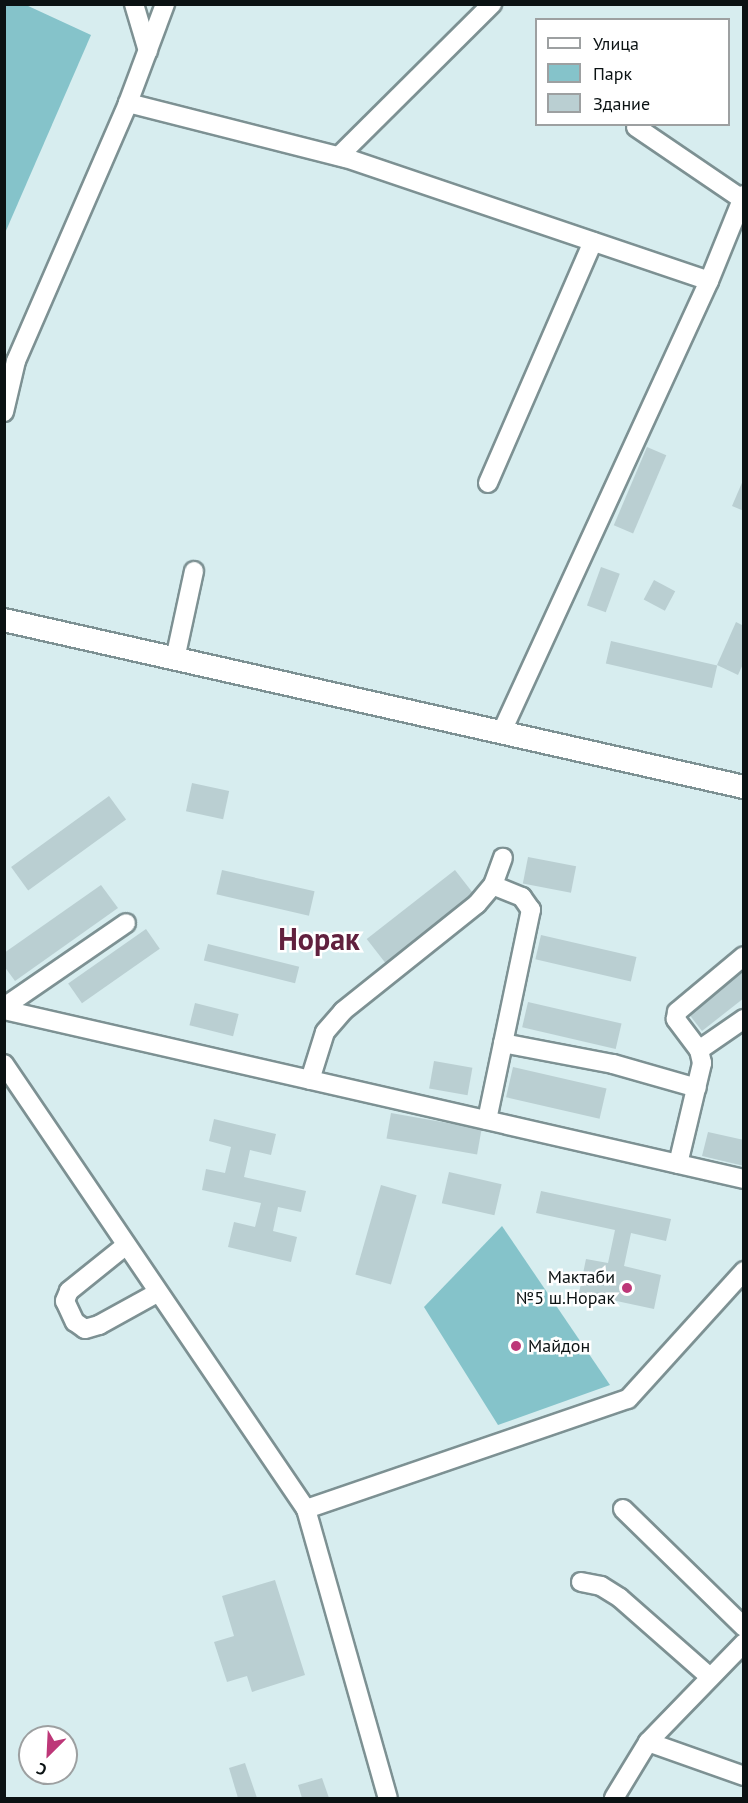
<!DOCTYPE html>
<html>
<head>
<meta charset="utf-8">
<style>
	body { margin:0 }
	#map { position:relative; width:748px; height:1803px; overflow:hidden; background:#d7edef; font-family:"PT Sans",sans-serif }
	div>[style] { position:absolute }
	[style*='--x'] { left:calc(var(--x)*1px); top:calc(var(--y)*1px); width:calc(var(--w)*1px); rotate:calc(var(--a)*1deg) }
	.green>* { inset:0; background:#85c3ca }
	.building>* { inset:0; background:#bacfd2; transform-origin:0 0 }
	.roads { filter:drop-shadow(2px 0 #7d9193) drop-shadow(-2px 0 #7d9193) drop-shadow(0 2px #7d9193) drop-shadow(0 -2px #7d9193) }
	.minor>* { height:18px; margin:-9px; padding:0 9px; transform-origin:9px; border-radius:9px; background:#fff }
	.major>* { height:22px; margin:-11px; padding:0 11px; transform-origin:11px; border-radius:11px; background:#fff }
	.dots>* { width:16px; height:16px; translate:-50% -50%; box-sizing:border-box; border:3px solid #fff; border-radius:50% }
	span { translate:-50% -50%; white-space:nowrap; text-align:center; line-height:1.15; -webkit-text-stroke:5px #fff; paint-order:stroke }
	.poi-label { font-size:18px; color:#0b1213 }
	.right { translate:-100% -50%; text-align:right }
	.left { translate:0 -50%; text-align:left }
	.town-label { font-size:30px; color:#61203e; font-weight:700 }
	.frame { position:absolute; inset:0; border:6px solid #0b1213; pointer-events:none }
	.legend { position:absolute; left:535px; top:18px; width:195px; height:108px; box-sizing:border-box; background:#fff; border:2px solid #9da0a1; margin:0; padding:8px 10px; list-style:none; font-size:18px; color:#0b1213 }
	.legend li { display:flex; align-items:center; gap:12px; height:30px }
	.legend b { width:30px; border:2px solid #9da0a1 }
	.north { position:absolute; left:18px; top:1725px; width:60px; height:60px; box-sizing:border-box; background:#fff; border:2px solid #9da0a1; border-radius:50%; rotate:204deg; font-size:16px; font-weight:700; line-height:24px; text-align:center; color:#0b1213 }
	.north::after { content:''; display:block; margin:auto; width:21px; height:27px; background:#bd3778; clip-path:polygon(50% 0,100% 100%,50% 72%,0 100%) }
</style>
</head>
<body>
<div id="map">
	<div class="green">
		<i style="clip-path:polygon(5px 4px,26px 5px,91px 35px,5px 233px)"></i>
		<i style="clip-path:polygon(502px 1226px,610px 1385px,498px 1425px,424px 1307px)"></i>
	</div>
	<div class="building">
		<i style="left:647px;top:447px;width:21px;height:85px;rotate:23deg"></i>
		<i style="clip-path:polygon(744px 478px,744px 511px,732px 506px)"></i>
		<i style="left:601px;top:567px;width:20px;height:41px;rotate:20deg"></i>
		<i style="left:654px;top:580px;width:24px;height:22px;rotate:28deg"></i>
		<i style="clip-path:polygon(736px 622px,744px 626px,744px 662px,738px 675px,717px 665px)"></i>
		<i style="left:611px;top:641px;width:109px;height:23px;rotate:13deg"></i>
		<i style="left:192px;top:783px;width:38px;height:29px;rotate:12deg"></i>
		<i style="left:109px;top:796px;width:29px;height:121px;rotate:54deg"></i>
		<i style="left:528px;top:857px;width:49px;height:27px;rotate:11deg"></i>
		<i style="left:222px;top:870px;width:95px;height:25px;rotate:13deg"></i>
		<i style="left:455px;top:870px;width:31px;height:112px;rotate:52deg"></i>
		<i style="clip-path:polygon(101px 885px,118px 908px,15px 981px,4px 966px,4px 953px)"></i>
		<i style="left:146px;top:929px;width:24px;height:95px;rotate:55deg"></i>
		<i style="left:541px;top:935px;width:98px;height:25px;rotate:13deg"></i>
		<i style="left:208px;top:944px;width:94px;height:17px;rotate:14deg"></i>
		<i style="clip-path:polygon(744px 963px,744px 998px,702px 1031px,685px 1009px)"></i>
		<i style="left:528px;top:1002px;width:96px;height:26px;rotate:13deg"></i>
		<i style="left:195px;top:1003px;width:45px;height:23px;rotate:14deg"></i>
		<i style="left:434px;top:1061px;width:39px;height:28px;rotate:10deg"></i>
		<i style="left:513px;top:1067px;width:96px;height:31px;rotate:13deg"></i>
		<i style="left:391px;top:1113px;width:92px;height:26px;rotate:10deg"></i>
		<i style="clip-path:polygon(214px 1119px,276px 1134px,271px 1155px,250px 1150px,244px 1177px,306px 1191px,301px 1212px,278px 1207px,273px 1231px,297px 1237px,291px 1262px,228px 1247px,234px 1222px,255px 1227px,261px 1203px,202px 1190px,206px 1169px,225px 1173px,231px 1147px,209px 1141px)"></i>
		<i style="clip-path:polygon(708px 1132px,744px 1140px,744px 1166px,702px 1156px)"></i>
		<i style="left:449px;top:1172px;width:54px;height:32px;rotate:13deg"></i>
		<i style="left:381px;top:1185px;width:37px;height:93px;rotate:16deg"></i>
		<i style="clip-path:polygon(541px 1191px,671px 1219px,666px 1241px,631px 1233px,624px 1266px,661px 1275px,654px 1309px,579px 1293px,586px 1259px,608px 1263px,615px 1230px,536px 1213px)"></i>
		<i style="clip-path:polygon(275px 1580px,305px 1675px,252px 1692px,247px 1676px,227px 1682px,214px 1642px,234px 1636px,222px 1596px)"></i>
		<i style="clip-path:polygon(245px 1763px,257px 1798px,238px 1798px,229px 1768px)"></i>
		<i style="clip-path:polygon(322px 1778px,329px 1798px,302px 1798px,298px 1785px)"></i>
	</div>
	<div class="roads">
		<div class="minor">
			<i style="--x:134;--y:4;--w:49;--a:73.4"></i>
			<i style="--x:128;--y:103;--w:225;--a:14.2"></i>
			<i style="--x:346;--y:158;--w:383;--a:18.7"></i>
			<i style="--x:709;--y:281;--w:498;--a:114.7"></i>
			<i style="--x:636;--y:127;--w:128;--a:34.2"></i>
			<i style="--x:339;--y:156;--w:216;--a:-44.8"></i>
			<i style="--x:709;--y:281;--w:93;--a:-67.9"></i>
			<i style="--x:4;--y:412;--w:52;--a:-76.8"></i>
			<i style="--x:16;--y:361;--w:281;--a:-66.5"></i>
			<i style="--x:128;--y:103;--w:106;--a:-69.5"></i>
			<i style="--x:488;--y:483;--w:263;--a:-66.5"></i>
			<i style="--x:175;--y:659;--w:90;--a:-77.8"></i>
			<i style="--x:4;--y:1007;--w:148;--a:-34.5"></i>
			<i style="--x:4;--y:1010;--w:759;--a:12.86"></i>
			<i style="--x:503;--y:1043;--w:112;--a:10.8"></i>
			<i style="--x:613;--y:1064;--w:87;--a:15.9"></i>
			<i style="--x:699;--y:1050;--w:55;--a:-34.6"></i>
			<i style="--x:4;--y:1064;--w:538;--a:55.84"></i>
			<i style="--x:306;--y:1509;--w:300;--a:74.2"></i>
			<i style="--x:310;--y:1080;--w:50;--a:-72.6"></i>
			<i style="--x:325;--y:1032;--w:28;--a:-49"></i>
			<i style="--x:343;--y:1011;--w:171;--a:-38.6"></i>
			<i style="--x:477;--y:904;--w:25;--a:-50"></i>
			<i style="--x:493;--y:885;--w:29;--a:-70"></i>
			<i style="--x:487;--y:1120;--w:215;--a:-78.2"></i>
			<i style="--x:531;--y:910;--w:16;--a:-125"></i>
			<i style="--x:522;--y:897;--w:31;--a:-158"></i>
			<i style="--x:678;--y:1164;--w:104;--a:-76.6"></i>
			<i style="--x:702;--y:1063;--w:13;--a:-103"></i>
			<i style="--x:699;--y:1050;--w:39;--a:-127"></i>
			<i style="--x:676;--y:1019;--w:7;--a:-82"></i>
			<i style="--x:677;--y:1012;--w:87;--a:-39.9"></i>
			<i style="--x:125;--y:1246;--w:72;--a:141.2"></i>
			<i style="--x:69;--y:1291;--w:11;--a:112"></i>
			<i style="--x:65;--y:1301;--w:23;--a:65"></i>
			<i style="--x:75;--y:1322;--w:12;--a:35"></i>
			<i style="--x:85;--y:1329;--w:15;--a:-16"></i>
			<i style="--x:99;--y:1325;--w:66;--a:-28.9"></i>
			<i style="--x:306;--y:1509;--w:340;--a:-18.9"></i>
			<i style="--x:628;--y:1399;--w:173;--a:-47.8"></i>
			<i style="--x:623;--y:1509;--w:169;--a:44.3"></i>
			<i style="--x:581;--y:1582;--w:20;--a:11"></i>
			<i style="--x:601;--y:1586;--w:22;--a:32"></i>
			<i style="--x:620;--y:1598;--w:120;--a:41.3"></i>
			<i style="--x:648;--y:1742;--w:102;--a:19.5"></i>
			<i style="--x:614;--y:1798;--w:66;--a:-58.7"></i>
			<i style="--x:648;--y:1742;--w:138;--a:-45.9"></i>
		</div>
		<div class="major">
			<i style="--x:4;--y:620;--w:759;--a:12.72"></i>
		</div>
	</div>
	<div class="dots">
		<i style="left:627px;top:1288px;background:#bd3778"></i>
		<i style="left:516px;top:1346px;background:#bd3778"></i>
	</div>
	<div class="poi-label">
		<span class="right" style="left:615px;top:1288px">Мактаби<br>№5 ш.Норак</span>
		<span class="left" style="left:528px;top:1346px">Майдон</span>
	</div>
	<div class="town-label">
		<span style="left:319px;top:939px">Норак</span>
	</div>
	<div class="frame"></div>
	<ul class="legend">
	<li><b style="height:8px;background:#fff"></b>Улица</li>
	<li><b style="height:16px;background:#85c3ca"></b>Парк</li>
	<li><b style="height:16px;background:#bacfd2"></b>Здание</li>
	</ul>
	<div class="north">С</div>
</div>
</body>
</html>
